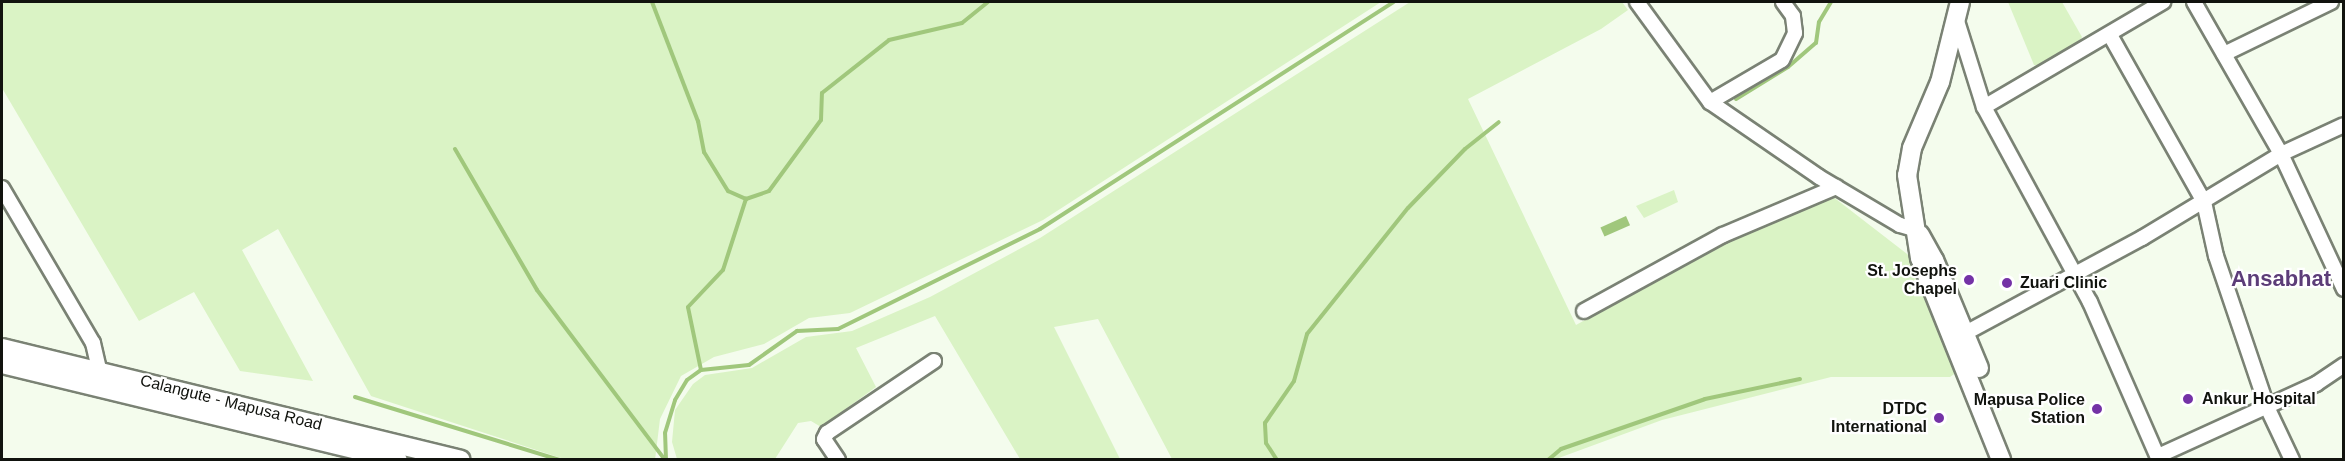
<!DOCTYPE html>
<html>
<head>
<meta charset="utf-8">
<style>
	body { margin:0 }
	#map { position:relative; width:2345px; height:461px; overflow:hidden; background:#f4fced; font-family:Arial,sans-serif }
	div>[style] { position:absolute }
	[style*='--x'] { left:calc(var(--x)*1px); top:calc(var(--y)*1px); width:calc(var(--w)*1px); rotate:calc(var(--a)*1deg) }
	.green>* { inset:0; background:#daf3c5 }
	.water>* { inset:0; background:#a0c77c; transform-origin:0 0 }
	.stream>* { height:4px; margin:-2px; padding:0 2px; transform-origin:2px; border-radius:2px; background:#a0c77c }
	.roads { filter:drop-shadow(2px 0 #7a8274) drop-shadow(-2px 0 #7a8274) drop-shadow(0 2px #7a8274) drop-shadow(0 -2px #7a8274) }
	.minor>* { height:14px; margin:-7px; padding:0 7px; transform-origin:7px; border-radius:7px; background:#fff }
	.major>* { height:18px; margin:-9px; padding:0 9px; transform-origin:9px; border-radius:9px; background:#fff }
	.dots>* { width:16px; height:16px; translate:-50% -50%; box-sizing:border-box; border:3px solid #fff; border-radius:50% }
	span { translate:-50% -50%; white-space:nowrap; text-align:center; line-height:1.15; -webkit-text-stroke:4.5px #fff; paint-order:stroke }
	.poi-label { font-size:16px; color:#11130e; font-weight:700 }
	.right { translate:-100% -50%; text-align:right }
	.left { translate:0 -50%; text-align:left }
	.street-label { font-size:16px; color:#11130e }
	.district-label { font-size:22px; color:#5c3d78; font-weight:700 }
	.frame { position:absolute; inset:0; border:3px solid #11130e; pointer-events:none }
</style>
</head>
<body>
<div id="map">
	<div class="green">
		<i style="clip-path:polygon(2px 2px,1381px 2px,1043px 220px,850px 313px,809px 318px,764px 344px,714px 357px,681px 376px,660px 419px,655px 460px,564px 459px,371px 396px,278px 229px,242px 250px,313px 381px,240px 371px,194px 292px,139px 321px,2px 88px)"></i>
		<i style="clip-path:polygon(1410px 2px,1622px 2px,1628px 10px,1601px 29px,1468px 99px,1576px 325px,1723px 243px,1832px 196px,1911px 257px,1957px 372px,1950px 377px,1831px 377px,1662px 420px,1556px 459px,1172px 459px,1098px 319px,1054px 327px,1120px 459px,1020px 459px,935px 316px,856px 348px,876px 387px,821px 427px,811px 421px,798px 423px,775px 459px,677px 459px,672px 442px,675px 410px,693px 384px,705px 375px,752px 368px,806px 337px,852px 331px,930px 297px,1040px 238px)"></i>
		<i style="clip-path:polygon(2008px 2px,2062px 2px,2082px 37px,2077px 45px,2044px 65px,2034px 65px)"></i>
		<i style="clip-path:polygon(1674px 190px,1678px 202px,1644px 218px,1636px 206px)"></i>
	</div>
	<div class="water">
		<i style="left:1626px;top:216px;width:10px;height:28px;rotate:66deg"></i>
	</div>
	<div class="stream">
		<i style="--x:652;--y:2;--w:128;--a:68.9"></i>
		<i style="--x:698;--y:121;--w:32;--a:79"></i>
		<i style="--x:704;--y:152;--w:46;--a:58.4"></i>
		<i style="--x:728;--y:191;--w:20;--a:24"></i>
		<i style="--x:1736;--y:99;--w:61;--a:-31.6"></i>
		<i style="--x:1788;--y:67;--w:37;--a:-41"></i>
		<i style="--x:1816;--y:43;--w:21;--a:-82"></i>
		<i style="--x:1819;--y:22;--w:23;--a:-59"></i>
		<i style="--x:455;--y:149;--w:163;--a:59.8"></i>
		<i style="--x:537;--y:290;--w:213;--a:53"></i>
		<i style="--x:701;--y:370;--w:64;--a:-101.7"></i>
		<i style="--x:688;--y:307;--w:51;--a:-46.6"></i>
		<i style="--x:723;--y:270;--w:75;--a:-72.1"></i>
		<i style="--x:746;--y:199;--w:24;--a:-19"></i>
		<i style="--x:769;--y:191;--w:88;--a:-53.8"></i>
		<i style="--x:821;--y:120;--w:27;--a:-88"></i>
		<i style="--x:822;--y:93;--w:85;--a:-38.3"></i>
		<i style="--x:889;--y:40;--w:75;--a:-13.1"></i>
		<i style="--x:962;--y:23;--w:33;--a:-39"></i>
		<i style="--x:355;--y:397;--w:214;--a:17.1"></i>
		<i style="--x:666;--y:460;--w:27;--a:-92"></i>
		<i style="--x:665;--y:433;--w:34;--a:-73"></i>
		<i style="--x:675;--y:400;--w:23;--a:-59"></i>
		<i style="--x:687;--y:380;--w:17;--a:-36"></i>
		<i style="--x:701;--y:370;--w:48;--a:-5.9"></i>
		<i style="--x:749;--y:365;--w:59;--a:-35.3"></i>
		<i style="--x:797;--y:331;--w:41;--a:-2.8"></i>
		<i style="--x:838;--y:329;--w:225;--a:-26.3"></i>
		<i style="--x:1040;--y:229;--w:420;--a:-32.7"></i>
		<i style="--x:1277;--y:460;--w:20;--a:-123"></i>
		<i style="--x:1266;--y:443;--w:20;--a:-93"></i>
		<i style="--x:1265;--y:423;--w:51;--a:-55.4"></i>
		<i style="--x:1294;--y:381;--w:49;--a:-74.5"></i>
		<i style="--x:1307;--y:334;--w:161;--a:-51.3"></i>
		<i style="--x:1408;--y:208;--w:82;--a:-46"></i>
		<i style="--x:1465;--y:149;--w:43;--a:-38.5"></i>
		<i style="--x:1548;--y:460;--w:17;--a:-40"></i>
		<i style="--x:1561;--y:449;--w:152;--a:-19.1"></i>
		<i style="--x:1705;--y:399;--w:97;--a:-11.9"></i>
	</div>
	<div class="roads">
		<div class="minor">
			<i style="--x:1637;--y:2;--w:124;--a:53.9"></i>
			<i style="--x:1710;--y:102;--w:132;--a:34.5"></i>
			<i style="--x:1819;--y:177;--w:94;--a:30.7"></i>
			<i style="--x:1900;--y:225;--w:18;--a:16"></i>
			<i style="--x:2194;--y:2;--w:175;--a:60.2"></i>
			<i style="--x:2281;--y:154;--w:149;--a:65"></i>
			<i style="--x:1957;--y:21;--w:90;--a:72.6"></i>
			<i style="--x:1984;--y:107;--w:222;--a:61.5"></i>
			<i style="--x:2090;--y:302;--w:172;--a:66.4"></i>
			<i style="--x:2110;--y:35;--w:192;--a:60.6"></i>
			<i style="--x:2204;--y:202;--w:55;--a:77.5"></i>
			<i style="--x:2216;--y:256;--w:159;--a:71.3"></i>
			<i style="--x:2267;--y:407;--w:59;--a:64.7"></i>
			<i style="--x:2224;--y:54;--w:119;--a:-25.9"></i>
			<i style="--x:1710;--y:102;--w:83;--a:-30.3"></i>
			<i style="--x:1782;--y:60;--w:30;--a:-64"></i>
			<i style="--x:1795;--y:33;--w:17;--a:-97"></i>
			<i style="--x:1793;--y:16;--w:17;--a:-126"></i>
			<i style="--x:1984;--y:107;--w:208;--a:-30.4"></i>
			<i style="--x:2;--y:188;--w:180;--a:59.6"></i>
			<i style="--x:93;--y:343;--w:37;--a:77"></i>
			<i style="--x:1584;--y:311;--w:158;--a:-28.7"></i>
			<i style="--x:1723;--y:235;--w:123;--a:-23"></i>
			<i style="--x:1958;--y:337;--w:209;--a:-28.3"></i>
			<i style="--x:2142;--y:238;--w:162;--a:-31.1"></i>
			<i style="--x:2281;--y:154;--w:69;--a:-24.7"></i>
			<i style="--x:2158;--y:456;--w:174;--a:-24.5"></i>
			<i style="--x:2316;--y:384;--w:34;--a:-34"></i>
			<i style="--x:838;--y:460;--w:25;--a:-124"></i>
			<i style="--x:824;--y:439;--w:7;--a:-63"></i>
			<i style="--x:827;--y:433;--w:129;--a:-33.9"></i>
		</div>
		<div class="major">
			<i style="--x:1960;--y:2;--w:82;--a:104"></i>
			<i style="--x:1940;--y:82;--w:72;--a:113"></i>
			<i style="--x:1912;--y:148;--w:27;--a:100"></i>
			<i style="--x:1907;--y:175;--w:84;--a:81.1"></i>
			<i style="--x:1920;--y:258;--w:218;--a:68.1"></i>
			<i style="--x:1920;--y:235;--w:29;--a:61"></i>
			<i style="--x:1934;--y:260;--w:117;--a:67.4"></i>
			<i style="--x:2;--y:348;--w:472;--a:13.7"></i>
			<i style="--x:2;--y:364;--w:407;--a:13.6"></i>
		</div>
	</div>
	<div class="dots">
		<i style="left:1969px;top:280px;background:#7432a6"></i>
		<i style="left:2007px;top:283px;background:#7432a6"></i>
		<i style="left:2188px;top:399px;background:#7432a6"></i>
		<i style="left:2097px;top:409px;background:#7432a6"></i>
		<i style="left:1939px;top:418px;background:#7432a6"></i>
	</div>
	<div class="poi-label">
		<span class="right" style="left:1957px;top:280px">St. Josephs<br>Chapel</span>
		<span class="left" style="left:2020px;top:283px">Zuari Clinic</span>
		<span class="left" style="left:2202px;top:399px">Ankur Hospital</span>
		<span class="right" style="left:2085px;top:409px">Mapusa Police<br>Station</span>
		<span class="right" style="left:1927px;top:418px">DTDC<br>International</span>
	</div>
	<div class="street-label">
		<span style="left:231px;top:403px;rotate:14deg">Calangute - Mapusa Road</span>
	</div>
	<div class="district-label">
		<span style="left:2281px;top:279px">Ansabhat</span>
	</div>
	<div class="frame"></div>
</div>
</body>
</html>
